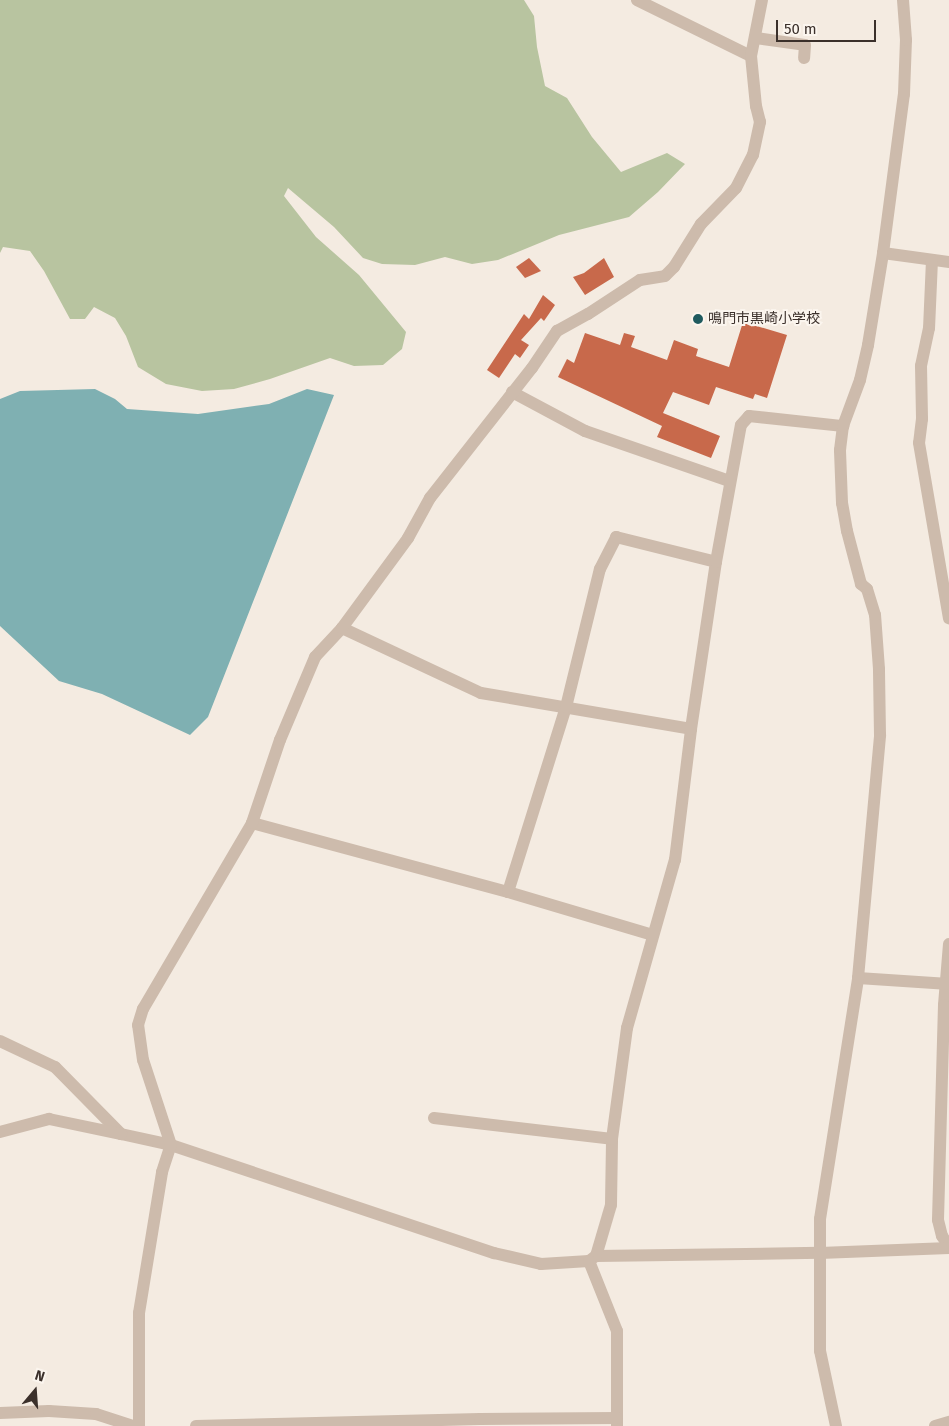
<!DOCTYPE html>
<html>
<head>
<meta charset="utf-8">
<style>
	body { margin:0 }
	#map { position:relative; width:949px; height:1426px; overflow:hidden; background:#f4ebe1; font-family:"Fira Sans","Noto Sans JP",sans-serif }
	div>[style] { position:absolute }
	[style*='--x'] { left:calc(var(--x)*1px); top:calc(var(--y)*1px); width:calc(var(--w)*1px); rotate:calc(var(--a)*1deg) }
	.green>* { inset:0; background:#b8c4a0 }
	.water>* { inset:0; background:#7fb0b2 }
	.building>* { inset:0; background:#c8694b }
	.minor>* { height:12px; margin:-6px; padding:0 6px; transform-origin:6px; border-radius:6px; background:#cdbbac }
	.dots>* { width:14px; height:14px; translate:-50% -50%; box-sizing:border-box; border:2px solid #fbf5ee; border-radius:50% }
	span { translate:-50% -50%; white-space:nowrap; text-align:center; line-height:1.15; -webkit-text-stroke:4px #fbf5ee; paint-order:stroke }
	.poi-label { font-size:14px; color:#3b302b }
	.left { translate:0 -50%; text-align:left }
	.north { position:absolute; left:10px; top:1366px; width:50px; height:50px; -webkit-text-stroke:4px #fbf5ee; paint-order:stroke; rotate:18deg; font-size:14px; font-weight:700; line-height:20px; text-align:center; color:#3b302b }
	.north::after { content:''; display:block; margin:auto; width:18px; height:22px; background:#3b302b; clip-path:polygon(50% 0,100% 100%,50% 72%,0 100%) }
	.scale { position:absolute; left:776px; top:20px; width:100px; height:22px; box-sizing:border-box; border:2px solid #3b302b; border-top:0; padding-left:6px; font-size:15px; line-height:18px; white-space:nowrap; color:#3b302b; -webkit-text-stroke:4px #fbf5ee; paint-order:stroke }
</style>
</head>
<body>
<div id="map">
	<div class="green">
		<i style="clip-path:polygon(0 0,524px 0,534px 16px,537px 47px,545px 86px,567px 98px,592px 137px,621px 172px,667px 153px,685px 164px,658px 192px,629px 217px,559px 235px,498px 260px,472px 264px,445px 257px,415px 265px,382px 264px,363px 258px,334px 227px,288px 188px,284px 196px,316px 237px,359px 275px,406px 332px,402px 349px,383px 365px,354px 366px,330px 358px,270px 379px,234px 389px,202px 391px,166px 384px,138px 367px,126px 336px,115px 318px,94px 307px,85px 319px,70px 319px,44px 271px,30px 251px,3px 247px,0 253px)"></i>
	</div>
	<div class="water">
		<i style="clip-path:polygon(95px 389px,115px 399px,127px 409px,198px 414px,269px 404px,307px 389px,334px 395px,208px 717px,190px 735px,102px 694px,59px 681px,0 626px,0 399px,20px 391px)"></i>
	</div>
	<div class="building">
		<i style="clip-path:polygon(529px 258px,541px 271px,525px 278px,516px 267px)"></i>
		<i style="clip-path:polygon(604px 258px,614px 277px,585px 295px,573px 277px,584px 273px)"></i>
		<i style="clip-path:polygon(543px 295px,555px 305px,544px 321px,541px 318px,521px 340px,529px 345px,520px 358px,515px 354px,499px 378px,487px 370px,524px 314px,529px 319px)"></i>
		<i style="clip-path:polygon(743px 322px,787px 335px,767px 398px,755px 394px,753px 399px,716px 387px,709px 405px,673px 392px,663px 413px,720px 436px,711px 458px,657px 437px,662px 426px,558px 377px,567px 359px,574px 363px,585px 333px,620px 345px,624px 333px,635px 336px,631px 347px,667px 360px,674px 340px,698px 349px,696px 356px,729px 367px)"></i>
	</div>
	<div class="minor">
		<i style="--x:637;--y:0;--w:127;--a:26.2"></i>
		<i style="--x:756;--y:38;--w:49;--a:8.1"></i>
		<i style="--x:805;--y:45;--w:13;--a:94"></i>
		<i style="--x:883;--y:253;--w:67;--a:7.8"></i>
		<i style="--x:932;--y:260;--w:68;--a:92.5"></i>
		<i style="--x:929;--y:328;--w:39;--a:102"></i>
		<i style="--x:921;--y:366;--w:53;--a:88.9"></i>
		<i style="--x:922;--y:419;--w:24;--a:97"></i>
		<i style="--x:919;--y:443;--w:178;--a:80.3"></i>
		<i style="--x:512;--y:392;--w:83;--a:28.1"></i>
		<i style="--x:585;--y:431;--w:152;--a:19.1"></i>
		<i style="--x:342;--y:628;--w:153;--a:25.1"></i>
		<i style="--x:481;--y:693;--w:213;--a:9.7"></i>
		<i style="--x:252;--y:823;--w:265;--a:15.1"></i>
		<i style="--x:508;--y:892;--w:151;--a:16.5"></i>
		<i style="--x:508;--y:892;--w:194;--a:-72.6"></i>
		<i style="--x:566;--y:707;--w:142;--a:-76.2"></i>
		<i style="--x:600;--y:569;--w:36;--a:-63"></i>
		<i style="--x:616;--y:537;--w:103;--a:14"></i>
		<i style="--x:949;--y:944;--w:61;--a:94.7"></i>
		<i style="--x:944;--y:1005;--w:215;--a:91.6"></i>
		<i style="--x:938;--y:1220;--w:16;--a:76"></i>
		<i style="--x:942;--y:1236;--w:12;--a:55"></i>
		<i style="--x:858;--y:978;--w:91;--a:3.8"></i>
		<i style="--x:0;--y:1041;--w:61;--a:25.3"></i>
		<i style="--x:55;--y:1067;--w:94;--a:45.4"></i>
		<i style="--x:121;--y:1134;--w:51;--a:12.4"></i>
		<i style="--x:171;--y:1145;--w:341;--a:18.5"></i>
		<i style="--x:494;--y:1253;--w:48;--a:13.2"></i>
		<i style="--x:541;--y:1264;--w:48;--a:-3.6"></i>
		<i style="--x:589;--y:1261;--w:9;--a:-36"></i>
		<i style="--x:596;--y:1256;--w:224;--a:-0.8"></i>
		<i style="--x:820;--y:1253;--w:129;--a:-2.2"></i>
		<i style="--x:434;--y:1118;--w:179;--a:6.7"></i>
		<i style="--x:0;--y:1132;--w:51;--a:-14.9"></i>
		<i style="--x:49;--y:1119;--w:74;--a:11.8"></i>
		<i style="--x:596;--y:1256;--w:53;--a:-73.6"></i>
		<i style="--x:611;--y:1205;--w:66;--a:-89.1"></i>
		<i style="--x:612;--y:1139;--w:112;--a:-82.3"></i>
		<i style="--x:627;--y:1028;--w:175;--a:-74.1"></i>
		<i style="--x:675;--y:860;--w:132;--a:-83"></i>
		<i style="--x:691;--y:729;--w:169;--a:-81.5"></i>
		<i style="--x:716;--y:562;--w:139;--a:-79.7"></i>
		<i style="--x:741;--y:425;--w:12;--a:-48"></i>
		<i style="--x:749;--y:416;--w:95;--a:6.1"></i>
		<i style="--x:589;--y:1261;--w:75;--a:68.2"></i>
		<i style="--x:617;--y:1331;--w:94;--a:90"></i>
		<i style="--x:0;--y:1413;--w:49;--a:-2.3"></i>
		<i style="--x:49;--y:1411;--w:47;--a:3.7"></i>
		<i style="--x:96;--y:1414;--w:38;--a:18"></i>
		<i style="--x:139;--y:1426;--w:113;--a:-90"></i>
		<i style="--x:139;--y:1313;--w:143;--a:-80.7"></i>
		<i style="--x:162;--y:1172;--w:28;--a:-72"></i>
		<i style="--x:171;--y:1145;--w:89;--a:-108.2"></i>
		<i style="--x:143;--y:1060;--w:35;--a:-98"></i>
		<i style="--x:138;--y:1025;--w:17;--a:-73"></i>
		<i style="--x:143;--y:1009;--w:216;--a:-59.6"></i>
		<i style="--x:252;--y:823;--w:88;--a:-71.4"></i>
		<i style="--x:280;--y:740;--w:90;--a:-67.1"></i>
		<i style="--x:315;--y:657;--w:40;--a:-47"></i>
		<i style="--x:342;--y:628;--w:112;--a:-53.7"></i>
		<i style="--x:408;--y:538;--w:46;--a:-61.2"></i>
		<i style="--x:430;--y:498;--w:165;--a:-51.9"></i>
		<i style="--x:532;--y:368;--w:45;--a:-56"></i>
		<i style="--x:557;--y:331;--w:35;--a:-29"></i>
		<i style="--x:588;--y:314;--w:62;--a:-33.2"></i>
		<i style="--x:640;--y:280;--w:25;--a:-9"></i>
		<i style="--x:665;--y:276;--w:13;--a:-45"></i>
		<i style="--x:674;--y:267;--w:51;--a:-57.9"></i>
		<i style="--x:701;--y:224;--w:50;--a:-45.8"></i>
		<i style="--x:736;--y:188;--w:37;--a:-63"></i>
		<i style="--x:753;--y:155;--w:34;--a:-78"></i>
		<i style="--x:760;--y:122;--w:16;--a:-104"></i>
		<i style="--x:756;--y:106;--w:50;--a:-95.7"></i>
		<i style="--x:751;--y:56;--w:57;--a:-78.9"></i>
		<i style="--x:196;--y:1426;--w:284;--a:-1.4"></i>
		<i style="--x:480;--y:1419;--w:137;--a:-0.4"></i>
		<i style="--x:836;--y:1426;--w:77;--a:-102"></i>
		<i style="--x:820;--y:1351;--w:132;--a:-90"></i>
		<i style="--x:820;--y:1219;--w:244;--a:-81"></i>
		<i style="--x:858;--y:978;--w:244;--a:-84.8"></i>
		<i style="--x:880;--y:735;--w:66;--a:-90.9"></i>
		<i style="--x:879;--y:669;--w:54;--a:-94.2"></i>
		<i style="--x:875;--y:615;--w:27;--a:-107"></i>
		<i style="--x:867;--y:589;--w:8;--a:-140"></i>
		<i style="--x:861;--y:584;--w:55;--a:-104.8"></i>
		<i style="--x:847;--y:531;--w:28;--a:-100"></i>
		<i style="--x:842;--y:503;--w:53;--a:-92.2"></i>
		<i style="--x:840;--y:450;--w:24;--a:-83"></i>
		<i style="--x:843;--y:426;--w:49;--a:-69.7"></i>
		<i style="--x:860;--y:380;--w:36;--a:-77"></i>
		<i style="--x:868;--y:345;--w:93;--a:-80.7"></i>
		<i style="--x:883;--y:253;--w:160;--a:-82.5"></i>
		<i style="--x:904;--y:94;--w:54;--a:-87.9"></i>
		<i style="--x:906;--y:40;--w:40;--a:-94.3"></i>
		<i style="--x:935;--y:1426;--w:15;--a:-16"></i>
	</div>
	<div class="dots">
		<i style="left:698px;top:319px;background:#1f5a5e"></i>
	</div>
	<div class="poi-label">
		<span class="left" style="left:708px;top:319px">鳴門市黒崎小学校</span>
	</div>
	<div class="north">N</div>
	<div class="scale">50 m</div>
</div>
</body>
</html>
